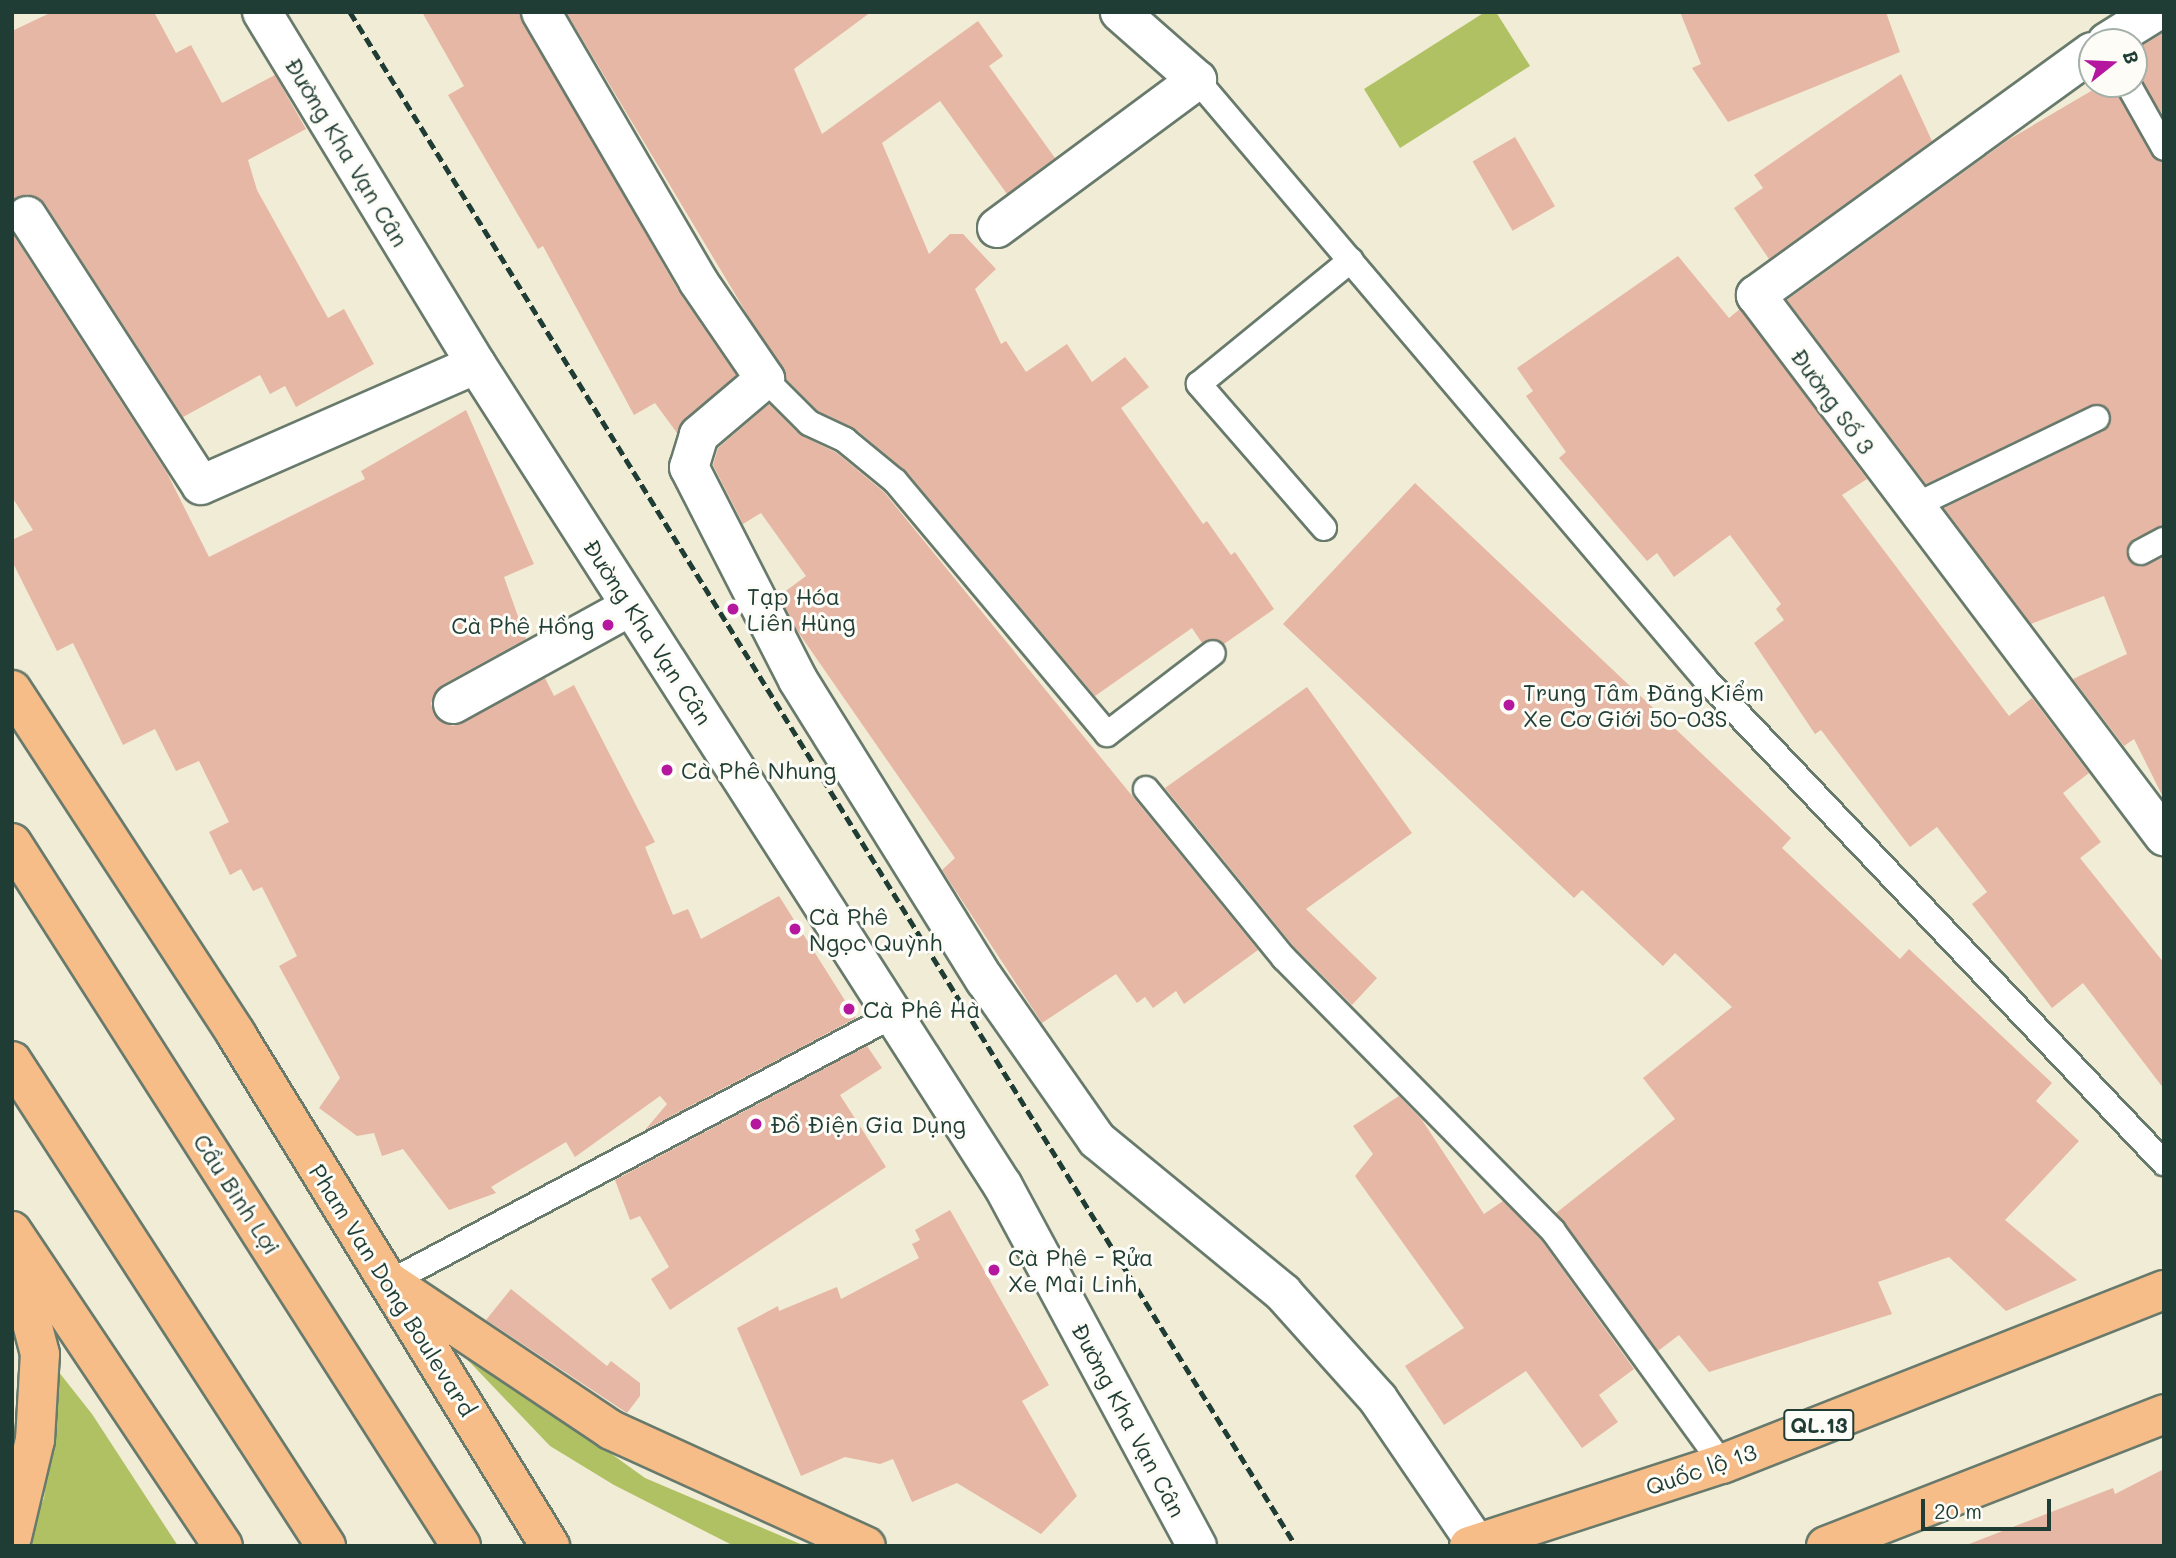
<!DOCTYPE html>
<html>
<head>
<meta charset="utf-8">
<style>
	body { margin:0 }
	#map { position:relative; width:2176px; height:1558px; overflow:hidden; background:#f1ecd5; font-family:Mali,sans-serif }
	div>[style] { position:absolute }
	[style*='--x'] { left:calc(var(--x)*1px); top:calc(var(--y)*1px); width:calc(var(--w)*1px); rotate:calc(var(--a)*1deg) }
	.green>* { inset:0; background:#b0c164 }
	.building>* { inset:0; background:#e7b7a5; transform-origin:0 0 }
	.roads { filter:drop-shadow(2px 0 #687a6c) drop-shadow(-2px 0 #687a6c) drop-shadow(0 2px #687a6c) drop-shadow(0 -2px #687a6c) }
	.lane>* { height:24px; margin:-12px; padding:0 12px; transform-origin:12px; border-radius:12px; background:#fff }
	.street>* { height:38px; margin:-19px; padding:0 19px; transform-origin:19px; border-radius:19px; background:#fff }
	.primary>* { height:38px; margin:-19px; padding:0 19px; transform-origin:19px; border-radius:19px; background:#f7bd88 }
	.highway>* { height:38px; margin:-19px; padding:0 19px; transform-origin:19px; border-radius:19px; background:#f7bd88 }
	.rail>* { height:5px; margin-top:-2.5px; transform-origin:0; background:repeating-linear-gradient(90deg,#1f3d34 0 10px,transparent 0 15px) }
	.dots>* { width:19px; height:19px; translate:-50% -50%; box-sizing:border-box; border:4px solid #fdfcf7; border-radius:50% }
	span { translate:-50% -50%; white-space:nowrap; text-align:center; line-height:1.15; -webkit-text-stroke:6px #fdfcf7; paint-order:stroke }
	.shield-label span { padding:2px 5px; background:#fdfcf7; border:2px solid; border-radius:5px; -webkit-text-stroke-width:0 }
	.shield-label { font-size:21px; color:#1f3d34; font-weight:700 }
	.street-label { font-size:23px; color:#1f3d34 }
	.poi-label { font-size:23px; color:#1f3d34 }
	.left { translate:0 -50%; text-align:left }
	.right { translate:-100% -50%; text-align:right }
	.frame { position:absolute; inset:0; border:14px solid #1f3d34; pointer-events:none }
	.north { position:absolute; left:2078px; top:28px; width:70px; height:70px; box-sizing:border-box; background:#fdfcf7; border:2px solid #a4b0a9; border-radius:50%; rotate:72deg; font-size:19px; font-weight:700; line-height:28px; text-align:center; color:#1f3d34 }
	.north::after { content:''; display:block; margin:auto; width:24px; height:32px; background:#b5179e; clip-path:polygon(50% 0,100% 100%,50% 72%,0 100%) }
	.scale { position:absolute; left:1921px; top:1499px; width:130px; height:32px; box-sizing:border-box; border:4px solid #1f3d34; border-top:0; padding-left:9px; font-size:21px; line-height:24px; white-space:nowrap; color:#1f3d34; -webkit-text-stroke:5px #fdfcf7; paint-order:stroke }
</style>
</head>
<body>
<div id="map">
	<div class="green">
		<i style="clip-path:polygon(1485px 12px,1496px 12px,1530px 66px,1400px 148px,1364px 89px)"></i>
		<i style="clip-path:polygon(440px 1331px,645px 1478px,805px 1546px,734px 1546px,614px 1485px,550px 1446px)"></i>
		<i style="clip-path:polygon(58px 1371px,92px 1414px,178px 1546px,25px 1546px,44px 1498px)"></i>
	</div>
	<div class="building">
		<i style="clip-path:polygon(52px 12px,154px 12px,176px 53px,191px 45px,222px 103px,275px 75px,306px 129px,248px 160px,257px 190px,328px 318px,344px 309px,374px 364px,296px 407px,285px 386px,270px 394px,260px 375px,183px 417px,45px 204px,27px 194px,12px 201px,12px 31px)"></i>
		<i style="clip-path:polygon(422px 12px,519px 12px,679px 292px,736px 375px,677px 433px,655px 403px,634px 415px,543px 246px,538px 249px,448px 95px,464px 86px)"></i>
		<i style="clip-path:polygon(566px 12px,871px 12px,794px 69px,822px 134px,978px 21px,1003px 56px,989px 66px,1055px 158px,1007px 194px,940px 101px,882px 143px,929px 254px,950px 234px,963px 234px,996px 269px,975px 289px,1001px 344px,1006px 341px,1026px 372px,1067px 344px,1092px 382px,1125px 357px,1149px 387px,1121px 408px,1203px 524px,1207px 521px,1231px 555px,1235px 552px,1274px 609px,1224px 644px,1202px 643px,1192px 628px,1095px 696px,906px 471px,854px 428px,818px 411px,786px 379px)"></i>
		<i style="clip-path:polygon(1680px 12px,1886px 12px,1900px 52px,1728px 122px,1692px 68px,1701px 64px)"></i>
		<i style="clip-path:polygon(2164px 32px,2164px 117px,2134px 71px,2134px 51px)"></i>
		<i style="clip-path:polygon(1901px 74px,1932px 141px,1769px 259px,1734px 208px,1763px 188px,1754px 175px)"></i>
		<i style="clip-path:polygon(2103px 84px,2113px 84px,2151px 155px,2164px 163px,2164px 525px,2134px 539px,2126px 552px,2140px 567px,2164px 557px,2164px 799px,2134px 739px,2124px 746px,2073px 679px,2127px 654px,2104px 596px,2031px 624px,1944px 508px,2103px 431px,2110px 411px,2091px 405px,1926px 484px,1787px 300px,2008px 140px)"></i>
		<i style="left:1515px;top:137px;width:80px;height:49px;rotate:60deg"></i>
		<i style="clip-path:polygon(12px 233px,167px 473px,209px 557px,365px 479px,361px 471px,466px 410px,534px 564px,504px 577px,526px 639px,442px 685px,431px 703px,434px 715px,453px 726px,545px 678px,554px 696px,574px 685px,655px 842px,645px 847px,673px 915px,688px 909px,701px 939px,779px 896px,856px 1018px,645px 1130px,667px 1104px,660px 1096px,575px 1157px,566px 1142px,491px 1187px,496px 1193px,449px 1210px,403px 1149px,382px 1156px,374px 1133px,357px 1136px,319px 1108px,340px 1078px,279px 966px,297px 956px,262px 887px,253px 891px,241px 869px,230px 875px,209px 832px,229px 822px,199px 761px,176px 771px,155px 729px,123px 745px,73px 643px,57px 651px,12px 561px,12px 540px,33px 530px,12px 497px)"></i>
		<i style="clip-path:polygon(1678px 256px,1729px 318px,1740px 309px,1867px 479px,1842px 495px,2009px 716px,2032px 698px,2089px 773px,2063px 793px,2101px 842px,2080px 858px,2164px 963px,2164px 1089px,2083px 983px,2052px 1008px,1972px 904px,1987px 892px,1937px 827px,1910px 847px,1821px 730px,1815px 734px,1754px 643px,1784px 620px,1776px 609px,1781px 604px,1730px 535px,1674px 577px,1657px 553px,1647px 561px,1559px 458px,1566px 452px,1526px 396px,1533px 391px,1517px 368px)"></i>
		<i style="clip-path:polygon(769px 404px,799px 434px,837px 453px,884px 492px,1258px 950px,1184px 1004px,1176px 991px,1153px 1008px,1145px 997px,1137px 1003px,1116px 974px,1042px 1023px,942px 870px,955px 858px,796px 629px,779px 596px,806px 576px,761px 513px,743px 524px,713px 465px,718px 448px)"></i>
		<i style="clip-path:polygon(1415px 483px,1791px 838px,1782px 848px,1900px 959px,1909px 949px,2052px 1083px,2036px 1101px,2079px 1141px,2005px 1220px,2077px 1280px,2006px 1311px,1949px 1257px,1878px 1282px,1892px 1314px,1709px 1372px,1679px 1335px,1658px 1351px,1556px 1213px,1675px 1119px,1643px 1078px,1732px 1007px,1675px 953px,1663px 966px,1582px 890px,1574px 898px,1283px 624px)"></i>
		<i style="clip-path:polygon(1307px 687px,1412px 833px,1306px 909px,1377px 978px,1352px 1005px,1295px 948px,1165px 788px)"></i>
		<i style="clip-path:polygon(867px 1046px,882px 1068px,840px 1095px,886px 1167px,670px 1310px,651px 1279px,669px 1267px,640px 1216px,630px 1220px,615px 1180px)"></i>
		<i style="clip-path:polygon(1399px 1096px,1422px 1120px,1484px 1214px,1503px 1201px,1542px 1241px,1634px 1369px,1599px 1395px,1618px 1422px,1582px 1448px,1526px 1371px,1444px 1425px,1405px 1366px,1464px 1328px,1355px 1176px,1373px 1154px,1353px 1126px)"></i>
		<i style="clip-path:polygon(950px 1210px,1049px 1385px,1022px 1401px,1077px 1496px,1041px 1534px,957px 1483px,912px 1502px,893px 1459px,880px 1464px,845px 1457px,801px 1476px,737px 1328px,778px 1306px,779px 1311px,837px 1287px,841px 1299px,919px 1258px,912px 1244px,920px 1240px,915px 1230px)"></i>
		<i style="clip-path:polygon(511px 1289px,607px 1366px,611px 1361px,640px 1383px,640px 1396px,627px 1413px,486px 1320px)"></i>
		<i style="clip-path:polygon(2164px 1469px,2164px 1546px,1964px 1546px,2113px 1488px,2115px 1494px)"></i>
	</div>
	<div class="roads">
		<div class="lane">
			<i style="--x:1197;--y:80;--w:787;--a:49.69"></i>
			<i style="--x:1706;--y:680;--w:666;--a:46.52"></i>
			<i style="--x:2128;--y:84;--w:73;--a:60.6"></i>
			<i style="--x:765;--y:379;--w:62;--a:45"></i>
			<i style="--x:809;--y:423;--w:40;--a:25"></i>
			<i style="--x:845;--y:440;--w:65;--a:39.4"></i>
			<i style="--x:895;--y:481;--w:330;--a:50"></i>
			<i style="--x:1107;--y:734;--w:133;--a:-37.4"></i>
			<i style="--x:1912;--y:507;--w:205;--a:-25.7"></i>
			<i style="--x:1324;--y:528;--w:191;--a:-131"></i>
			<i style="--x:1199;--y:384;--w:196;--a:-39.2"></i>
			<i style="--x:2141;--y:552;--w:26;--a:-28"></i>
			<i style="--x:1146;--y:789;--w:218;--a:50.8"></i>
			<i style="--x:1284;--y:958;--w:383;--a:45.4"></i>
			<i style="--x:1553;--y:1231;--w:288;--a:54"></i>
			<i style="--x:390;--y:1282;--w:570;--a:-27.91"></i>
		</div>
		<div class="street">
			<i style="--x:262;--y:12;--w:412;--a:58.7"></i>
			<i style="--x:476;--y:364;--w:976;--a:57.34"></i>
			<i style="--x:1003;--y:1186;--w:409;--a:61.7"></i>
			<i style="--x:541;--y:12;--w:311;--a:59.7"></i>
			<i style="--x:698;--y:281;--w:119;--a:55.6"></i>
			<i style="--x:765;--y:379;--w:87;--a:139.7"></i>
			<i style="--x:699;--y:435;--w:34;--a:107"></i>
			<i style="--x:689;--y:467;--w:239;--a:62.9"></i>
			<i style="--x:798;--y:680;--w:354;--a:58.1"></i>
			<i style="--x:985;--y:980;--w:195;--a:55"></i>
			<i style="--x:1097;--y:1140;--w:241;--a:39.4"></i>
			<i style="--x:1283;--y:1293;--w:142;--a:48.1"></i>
			<i style="--x:1378;--y:1399;--w:174;--a:55.8"></i>
			<i style="--x:2107;--y:42;--w:57;--a:-32"></i>
			<i style="--x:2092;--y:52;--w:415;--a:144.1"></i>
			<i style="--x:1756;--y:295;--w:678;--a:52.98"></i>
			<i style="--x:27;--y:216;--w:320;--a:57.1"></i>
			<i style="--x:201;--y:485;--w:300;--a:-23.7"></i>
			<i style="--x:997;--y:228;--w:249;--a:-36.5"></i>
			<i style="--x:1197;--y:80;--w:103;--a:-138.6"></i>
			<i style="--x:453;--y:704;--w:203;--a:-28.8"></i>
		</div>
		<div class="primary">
			<i style="--x:12;--y:690;--w:411;--a:56.9"></i>
			<i style="--x:236;--y:1034;--w:601;--a:58.48"></i>
			<i style="--x:12;--y:1231;--w:379;--a:56.2"></i>
			<i style="--x:12;--y:1537;--w:100;--a:-76.7"></i>
			<i style="--x:35;--y:1440;--w:86;--a:-86.7"></i>
			<i style="--x:40;--y:1354;--w:107;--a:-104.6"></i>
		</div>
		<div class="highway">
			<i style="--x:12;--y:843;--w:834;--a:57.43"></i>
			<i style="--x:12;--y:1061;--w:578;--a:57.08"></i>
			<i style="--x:390;--y:1282;--w:266;--a:33.8"></i>
			<i style="--x:611;--y:1430;--w:280;--a:24.5"></i>
			<i style="--x:1469;--y:1546;--w:266;--a:-18"></i>
			<i style="--x:1722;--y:1464;--w:475;--a:-21.5"></i>
			<i style="--x:1826;--y:1546;--w:363;--a:-21.3"></i>
		</div>
	</div>
	<div class="rail">
		<i style="--x:350;--y:12;--w:1802;--a:58.34"></i>
	</div>
	<div class="dots">
		<i style="left:733px;top:609px;background:#b5179e"></i>
		<i style="left:608px;top:625px;background:#b5179e"></i>
		<i style="left:1509px;top:705px;background:#b5179e"></i>
		<i style="left:667px;top:770px;background:#b5179e"></i>
		<i style="left:795px;top:929px;background:#b5179e"></i>
		<i style="left:849px;top:1009px;background:#b5179e"></i>
		<i style="left:756px;top:1124px;background:#b5179e"></i>
		<i style="left:994px;top:1270px;background:#b5179e"></i>
	</div>
	<div class="shield-label">
		<span style="left:1819px;top:1425px">QL.13</span>
	</div>
	<div class="street-label">
		<span style="left:347px;top:152px;rotate:59deg">Đường Kha Vạn Cân</span>
		<span style="left:1833px;top:401px;rotate:54deg">Đường Số 3</span>
		<span style="left:648px;top:632px;rotate:57deg">Đường Kha Vạn Cân</span>
		<span style="left:237px;top:1194px;rotate:57deg">Cầu Bình Lợi</span>
		<span style="left:393px;top:1290px;rotate:58deg">Pham Van Dong Boulevard</span>
		<span style="left:1129px;top:1420px;rotate:62deg">Đường Kha Vạn Cân</span>
		<span style="left:1701px;top:1469px;rotate:-19deg">Quốc lộ 13</span>
	</div>
	<div class="poi-label">
		<span class="left" style="left:747px;top:609px">Tạp Hóa<br>Liên Hùng</span>
		<span class="right" style="left:594px;top:625px">Cà Phê Hồng</span>
		<span class="left" style="left:1523px;top:705px">Trung Tâm Đăng Kiểm<br>Xe Cơ Giới 50-03S</span>
		<span class="left" style="left:681px;top:770px">Cà Phê Nhung</span>
		<span class="left" style="left:809px;top:929px">Cà Phê<br>Ngọc Quỳnh</span>
		<span class="left" style="left:863px;top:1009px">Cà Phê Hà</span>
		<span class="left" style="left:770px;top:1124px">Đồ Điện Gia Dụng</span>
		<span class="left" style="left:1008px;top:1270px">Cà Phê - Rửa<br>Xe Mai Linh</span>
	</div>
	<div class="frame"></div>
	<div class="north">B</div>
	<div class="scale">20 m</div>
</div>
</body>
</html>
